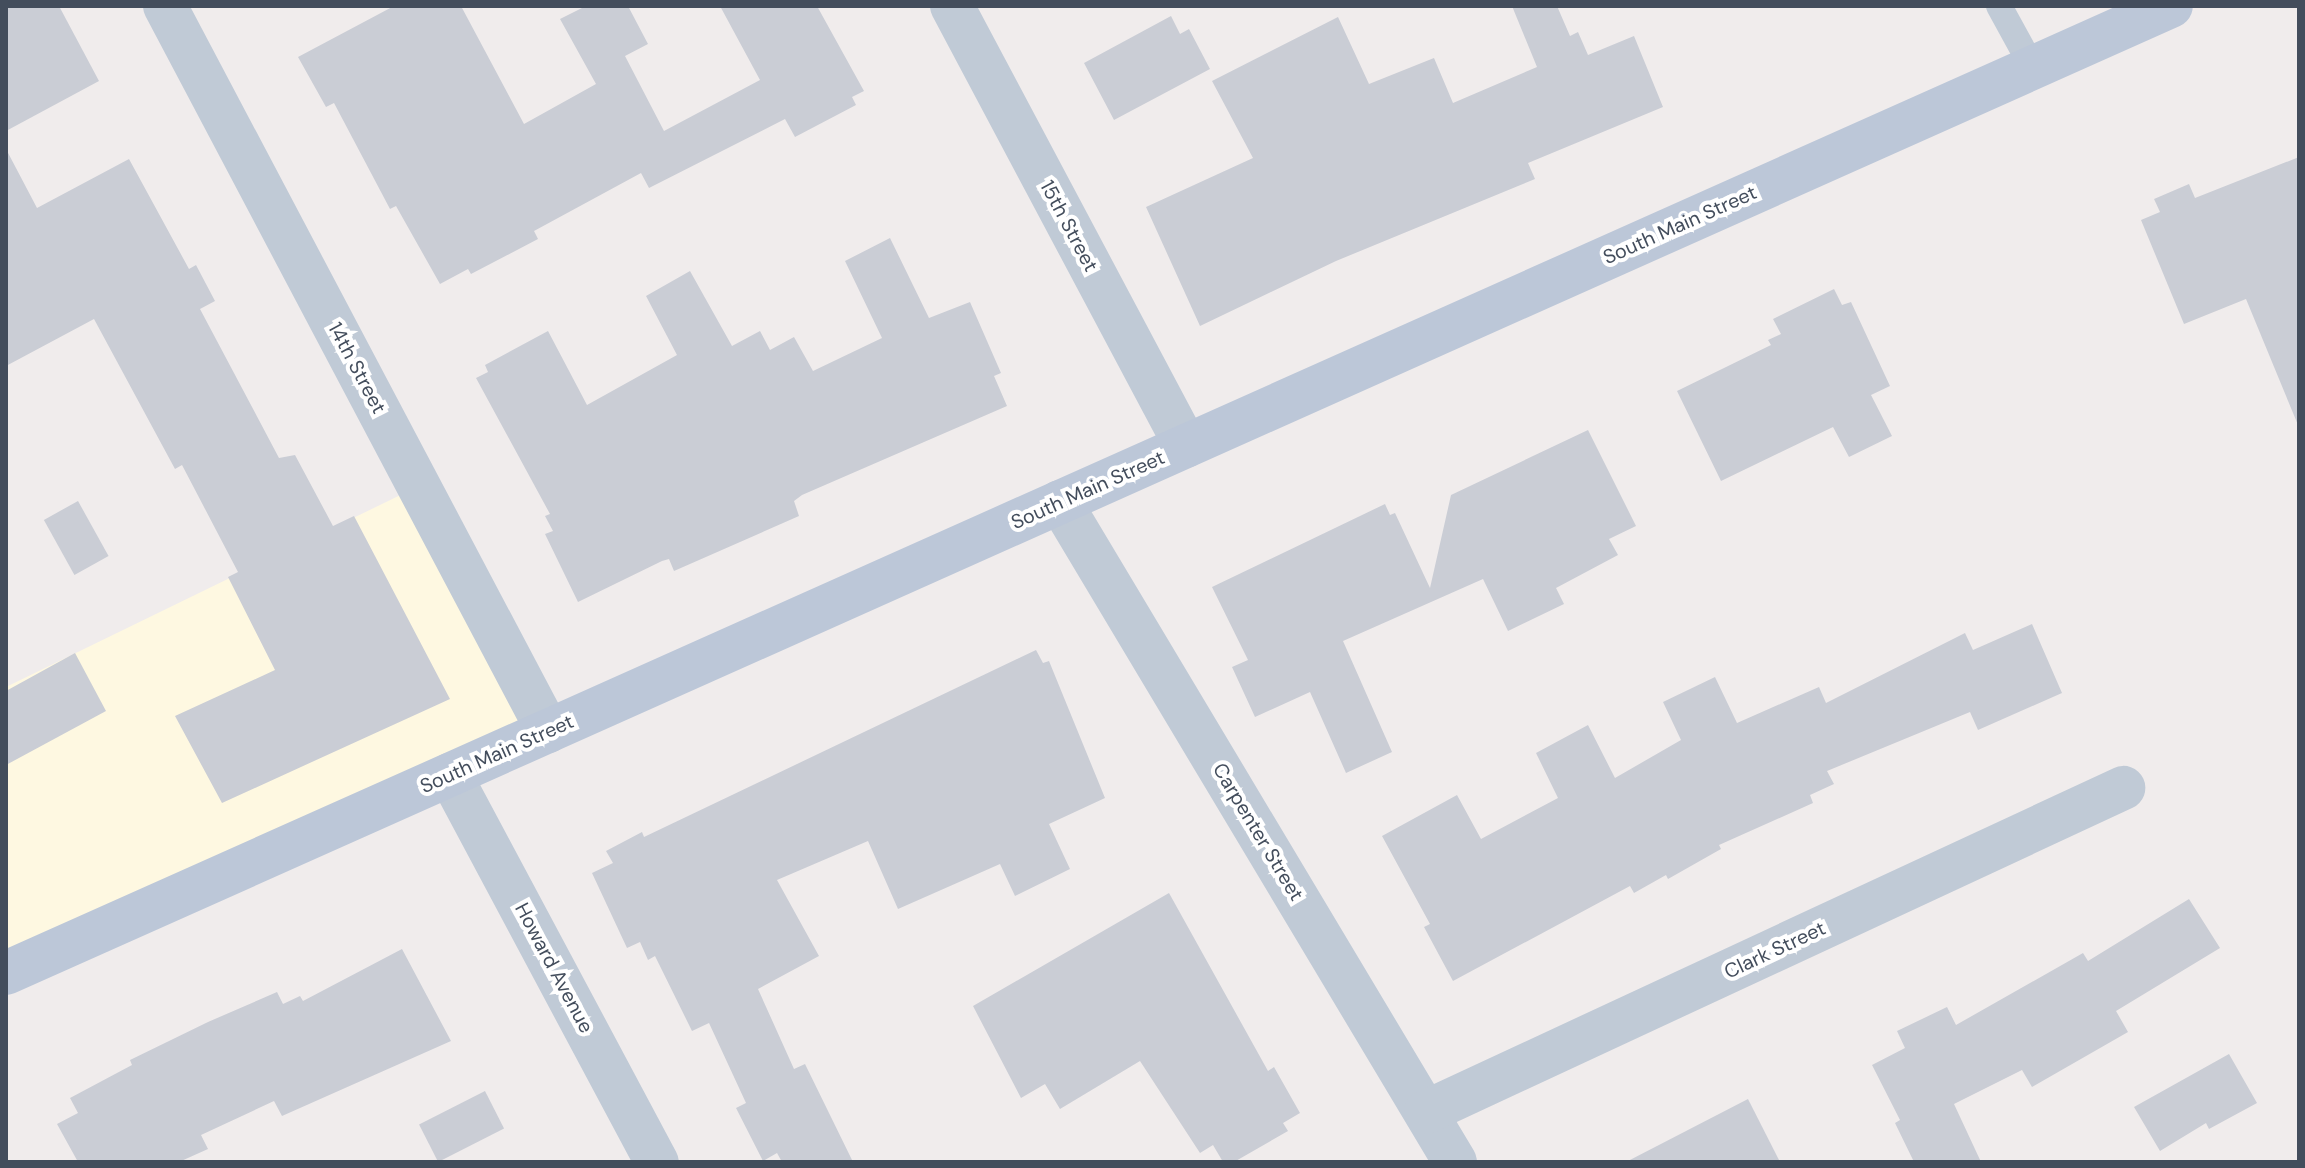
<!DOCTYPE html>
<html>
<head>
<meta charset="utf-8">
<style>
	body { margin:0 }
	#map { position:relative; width:2305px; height:1168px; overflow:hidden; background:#f0ecec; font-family:"DM Sans",sans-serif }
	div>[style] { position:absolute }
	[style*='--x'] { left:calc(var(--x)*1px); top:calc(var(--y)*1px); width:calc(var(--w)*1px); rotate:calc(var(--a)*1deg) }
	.commercial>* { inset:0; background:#fef8e1 }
	.building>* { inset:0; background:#cacdd5; transform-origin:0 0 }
	.service>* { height:26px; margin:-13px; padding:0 13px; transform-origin:13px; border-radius:13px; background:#c0cad6 }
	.minor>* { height:44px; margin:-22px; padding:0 22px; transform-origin:22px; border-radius:22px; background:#c0cad6 }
	.secondary>* { height:44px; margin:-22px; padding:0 22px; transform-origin:22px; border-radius:22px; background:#bcc7d8 }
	span { translate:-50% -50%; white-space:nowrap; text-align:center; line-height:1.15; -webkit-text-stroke:8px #fff; paint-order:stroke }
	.street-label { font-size:20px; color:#434d5c }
	.frame { position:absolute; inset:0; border:8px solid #434d5c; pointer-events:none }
</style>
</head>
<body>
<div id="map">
	<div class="commercial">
		<i style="clip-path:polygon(419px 486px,548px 731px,6px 973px,6px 687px)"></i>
	</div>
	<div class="building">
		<i style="clip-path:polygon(6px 6px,59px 6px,99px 81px,6px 131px)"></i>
		<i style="clip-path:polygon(394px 6px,461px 6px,524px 124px,596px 84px,560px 19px,586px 6px,628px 6px,648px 44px,625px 56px,664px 131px,760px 80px,720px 6px,817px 6px,864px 91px,852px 97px,856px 105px,795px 137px,785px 119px,649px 188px,641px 173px,534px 231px,538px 239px,471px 274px,468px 269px,440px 284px,396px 206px,390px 209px,334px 103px,326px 107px,298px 57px)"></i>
		<i style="clip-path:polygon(1512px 6px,1557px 6px,1570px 36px,1578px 32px,1588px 55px,1634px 36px,1663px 107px,1528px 163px,1535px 179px,1336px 261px,1200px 326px,1146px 207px,1253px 158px,1212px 81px,1338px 17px,1369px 84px,1434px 58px,1453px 103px,1537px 67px)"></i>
		<i style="clip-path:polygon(1171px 16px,1180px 34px,1189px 29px,1210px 69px,1114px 120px,1084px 63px)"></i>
		<i style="clip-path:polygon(6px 149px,37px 208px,129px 159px,189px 269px,196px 265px,215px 301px,200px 309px,279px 458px,295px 455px,333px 526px,354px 516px,450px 699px,222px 803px,175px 716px,275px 670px,228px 577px,238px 572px,182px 465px,175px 469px,94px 319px,6px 366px)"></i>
		<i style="clip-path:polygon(2299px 157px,2299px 424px,2298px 425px,2246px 299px,2184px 324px,2141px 220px,2160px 212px,2154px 199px,2189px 184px,2195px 198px)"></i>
		<i style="clip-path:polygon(890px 238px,929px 318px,970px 302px,1001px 373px,994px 376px,1007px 406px,802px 495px,794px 501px,799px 516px,674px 571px,669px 559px,662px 561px,578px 602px,545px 534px,553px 531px,545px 516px,550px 514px,476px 378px,488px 372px,485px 365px,548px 331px,587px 405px,677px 355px,646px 296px,690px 271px,732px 346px,760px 331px,770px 350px,794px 337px,813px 371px,882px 338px,845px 261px)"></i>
		<i style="clip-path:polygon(1834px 289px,1842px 305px,1851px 302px,1890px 386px,1871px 395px,1892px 436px,1849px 457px,1833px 427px,1721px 481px,1677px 391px,1771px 345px,1768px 340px,1781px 334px,1773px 319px)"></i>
		<i style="clip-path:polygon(1588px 430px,1636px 526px,1609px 539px,1618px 555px,1556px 588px,1564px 604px,1508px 631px,1483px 579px,1343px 641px,1392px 752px,1346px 773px,1310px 692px,1255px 717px,1232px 667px,1248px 660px,1212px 587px,1385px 504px,1390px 515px,1395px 513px,1430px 588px,1451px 495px)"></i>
		<i style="left:78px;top:501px;width:63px;height:39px;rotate:61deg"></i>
		<i style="clip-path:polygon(2032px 624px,2062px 693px,1978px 730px,1970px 712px,1827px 771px,1834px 784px,1810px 795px,1813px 803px,1719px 845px,1721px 849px,1668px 879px,1666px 875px,1634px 893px,1630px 886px,1453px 981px,1424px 927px,1430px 924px,1382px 836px,1457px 795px,1481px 839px,1558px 798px,1536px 753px,1588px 725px,1615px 778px,1681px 740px,1663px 702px,1715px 677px,1737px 723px,1819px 687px,1826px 703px,1965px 633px,1973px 650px)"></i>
		<i style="clip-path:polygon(1036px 650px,1043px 663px,1049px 661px,1105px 798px,1049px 824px,1070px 869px,1015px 896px,1000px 864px,898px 909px,868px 841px,777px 880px,819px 956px,758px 989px,794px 1069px,805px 1064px,853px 1162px,782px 1162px,777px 1153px,763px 1161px,736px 1108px,746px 1103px,709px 1023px,692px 1031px,655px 956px,648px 960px,640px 942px,627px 948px,592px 873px,613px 863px,606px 851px,642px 832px,644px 837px)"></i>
		<i style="clip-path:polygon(75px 653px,106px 711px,6px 765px,6px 691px)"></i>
		<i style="clip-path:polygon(1169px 893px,1268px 1071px,1274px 1067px,1300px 1113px,1283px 1123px,1288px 1131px,1234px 1162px,1223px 1162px,1213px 1145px,1200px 1153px,1140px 1061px,1060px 1109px,1045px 1084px,1021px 1098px,973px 1006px)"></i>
		<i style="clip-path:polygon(2189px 899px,2220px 948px,2116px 1011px,2128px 1032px,2032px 1087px,2022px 1070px,1954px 1104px,1981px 1162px,1914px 1162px,1895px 1123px,1900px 1120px,1872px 1065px,1905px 1048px,1897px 1031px,1947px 1007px,1956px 1025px,2083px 953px,2088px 961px)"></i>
		<i style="clip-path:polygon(402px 949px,451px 1041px,282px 1116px,274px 1101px,201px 1135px,208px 1149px,179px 1162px,78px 1162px,57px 1124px,78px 1113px,70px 1098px,132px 1065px,130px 1060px,208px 1022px,277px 992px,283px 1004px,300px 996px,303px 1001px)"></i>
		<i style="clip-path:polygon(2229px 1054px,2257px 1103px,2209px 1129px,2206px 1123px,2160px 1151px,2134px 1107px)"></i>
		<i style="left:485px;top:1091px;width:42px;height:74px;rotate:63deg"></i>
		<i style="clip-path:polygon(1748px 1099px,1780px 1162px,1626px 1162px)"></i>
	</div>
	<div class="service">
		<i style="--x:1999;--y:6;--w:71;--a:61.3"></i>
	</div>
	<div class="minor">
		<i style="--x:165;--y:6;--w:820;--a:62.15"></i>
		<i style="--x:952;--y:6;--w:498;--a:62"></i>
		<i style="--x:1060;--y:502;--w:769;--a:59.1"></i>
		<i style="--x:450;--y:775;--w:439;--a:61.9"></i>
		<i style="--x:1426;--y:1112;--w:769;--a:-24.93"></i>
	</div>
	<div class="secondary">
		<i style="--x:6;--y:973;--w:2371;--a:-24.07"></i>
	</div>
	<div class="street-label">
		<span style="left:1680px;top:225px;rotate:-24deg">South Main Street</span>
		<span style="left:1069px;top:226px;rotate:62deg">15th Street</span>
		<span style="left:357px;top:368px;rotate:62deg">14th Street</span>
		<span style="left:1088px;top:490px;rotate:-24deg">South Main Street</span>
		<span style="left:497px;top:754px;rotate:-24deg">South Main Street</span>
		<span style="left:1258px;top:832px;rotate:59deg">Carpenter Street</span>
		<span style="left:1775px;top:950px;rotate:-25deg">Clark Street</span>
		<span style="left:554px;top:968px;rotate:62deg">Howard Avenue</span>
	</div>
	<div class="frame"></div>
</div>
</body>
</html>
